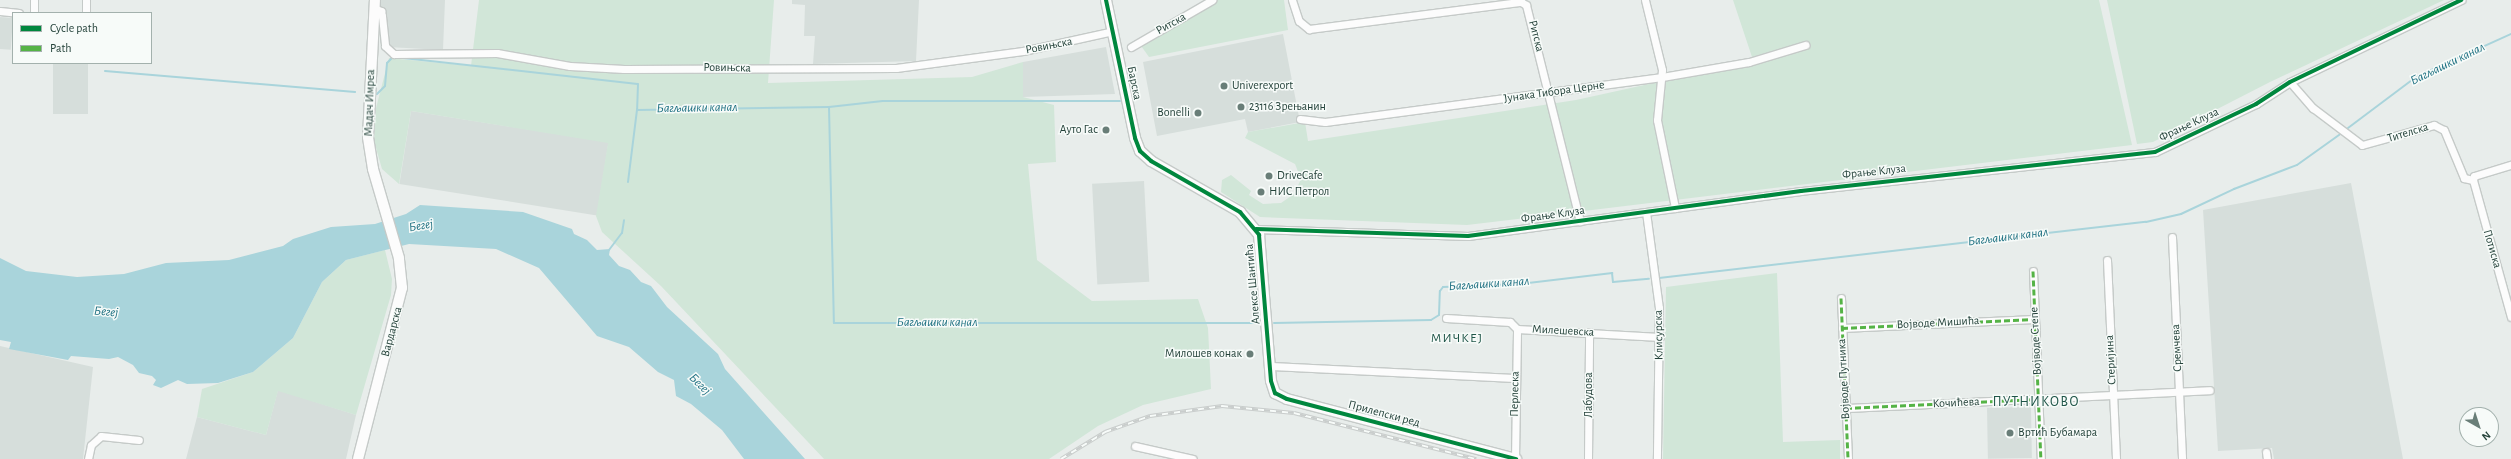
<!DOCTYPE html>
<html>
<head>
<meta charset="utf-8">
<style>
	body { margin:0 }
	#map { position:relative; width:2511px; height:459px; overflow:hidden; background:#e8edeb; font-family:"Alegreya Sans",sans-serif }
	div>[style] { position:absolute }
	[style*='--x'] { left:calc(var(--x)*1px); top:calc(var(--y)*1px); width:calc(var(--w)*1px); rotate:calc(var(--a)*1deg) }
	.built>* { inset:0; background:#d6dedb; transform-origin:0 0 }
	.green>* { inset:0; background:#d1e6d8 }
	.water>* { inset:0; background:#a9d4db }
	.stream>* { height:2px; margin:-1px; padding:0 1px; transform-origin:1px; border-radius:1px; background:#a9d4db }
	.roads { filter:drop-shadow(1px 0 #c5cac8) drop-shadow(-1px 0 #c5cac8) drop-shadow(0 1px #c5cac8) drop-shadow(0 -1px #c5cac8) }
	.street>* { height:7px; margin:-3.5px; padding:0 3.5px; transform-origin:3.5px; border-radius:3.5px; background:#fcfcfc }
	.secondary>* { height:10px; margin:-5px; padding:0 5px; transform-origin:5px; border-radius:5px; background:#fcfcfc }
	.rail>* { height:3.5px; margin-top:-1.75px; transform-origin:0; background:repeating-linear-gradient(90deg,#f7fbf9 0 6px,#c9cdcc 0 12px); box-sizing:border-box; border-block:1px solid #c9cdcc }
	.quiet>* { height:3px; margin-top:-1.5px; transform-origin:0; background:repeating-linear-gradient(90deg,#55b346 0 6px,transparent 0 9px) }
	.cycleway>* { height:4px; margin:-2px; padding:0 2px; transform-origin:2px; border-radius:2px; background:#00873e }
	.dots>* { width:11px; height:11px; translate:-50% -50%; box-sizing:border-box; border:2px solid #f7fbf9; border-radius:50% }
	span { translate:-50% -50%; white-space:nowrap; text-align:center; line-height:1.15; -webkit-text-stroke:3px #f7fbf9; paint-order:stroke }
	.street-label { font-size:12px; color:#24423a }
	.poi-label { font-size:12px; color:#24423a }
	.left { translate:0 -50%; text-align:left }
	.right { translate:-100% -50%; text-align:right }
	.water-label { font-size:13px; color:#1c6f80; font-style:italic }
	.neighbourhood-label { font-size:13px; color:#1f5548; letter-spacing:1px }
	.quarter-label { font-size:14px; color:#1f5548; letter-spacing:1px }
	.legend { position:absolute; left:12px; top:12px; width:140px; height:52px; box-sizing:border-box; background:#f7fbf9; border:1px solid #a3b1ad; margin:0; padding:5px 7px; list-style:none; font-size:12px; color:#24423a }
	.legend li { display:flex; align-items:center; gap:8px; height:20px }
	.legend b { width:20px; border:1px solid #a3b1ad }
	.north { position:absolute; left:2459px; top:407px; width:40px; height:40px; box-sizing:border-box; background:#f7fbf9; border:1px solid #a3b1ad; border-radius:50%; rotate:141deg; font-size:11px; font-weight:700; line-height:16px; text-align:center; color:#24423a }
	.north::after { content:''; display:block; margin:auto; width:14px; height:18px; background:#697e78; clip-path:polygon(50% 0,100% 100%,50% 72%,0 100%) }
</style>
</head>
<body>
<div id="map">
	<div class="built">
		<i style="clip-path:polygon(445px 0,443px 50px,388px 47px,384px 13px,376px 0)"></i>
		<i style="clip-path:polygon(792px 0,919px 0,916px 61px,813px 64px,815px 36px,804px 36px,805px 5px,792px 4px)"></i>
		<i style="left:0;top:17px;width:13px;height:32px;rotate:4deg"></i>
		<i style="clip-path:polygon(1283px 34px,1300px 122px,1248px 132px,1245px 119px,1157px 136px,1143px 62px)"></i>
		<i style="clip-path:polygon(1106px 47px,1115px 94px,1023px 97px,1023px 62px)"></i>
		<i style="left:53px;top:63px;width:35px;height:51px"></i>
		<i style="left:411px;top:111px;width:200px;height:74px;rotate:9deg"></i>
		<i style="left:1144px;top:181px;width:101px;height:52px;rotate:87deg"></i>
		<i style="clip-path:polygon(2351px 183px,2403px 459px,2274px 459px,2272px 448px,2218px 451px,2203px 210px)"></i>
		<i style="clip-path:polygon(0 346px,93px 367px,83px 459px,0 459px)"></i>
		<i style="clip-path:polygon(278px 390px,356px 415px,346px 459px,186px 459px,197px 417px,266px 435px)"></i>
		<i style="left:2031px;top:407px;width:51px;height:44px;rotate:89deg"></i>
	</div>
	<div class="green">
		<i style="clip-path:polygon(479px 0,774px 0,768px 83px,972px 77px,1023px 62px,1023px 97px,1054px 105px,1056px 162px,1028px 164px,1037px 260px,1092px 301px,1198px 299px,1208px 328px,1211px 389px,1143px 405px,1098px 426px,1049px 459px,824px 459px,661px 286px,602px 232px,596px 216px,608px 143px,411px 111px,399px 184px,382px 169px,374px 141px,376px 108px,389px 58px,471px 66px)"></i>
		<i style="clip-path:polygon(1214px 0,1284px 0,1288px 30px,1149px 57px,1139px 43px)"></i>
		<i style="clip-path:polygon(1733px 0,2099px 0,2132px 145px,1467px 225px,1260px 217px,1221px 192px,1222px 180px,1231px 175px,1251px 191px,1249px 195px,1263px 204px,1281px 203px,1294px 194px,1301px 179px,1295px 164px,1245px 138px,1248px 132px,1305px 122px,1308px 141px,1576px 100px,1808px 49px,1808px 41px,1752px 57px)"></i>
		<i style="clip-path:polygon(2107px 0,2444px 0,2270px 82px,2153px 142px,2137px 144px)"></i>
		<i style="clip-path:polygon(385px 250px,392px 279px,391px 295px,356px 415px,278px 391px,266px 435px,197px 417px,202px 389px,253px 372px,293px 338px,322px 282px,346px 260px)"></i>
		<i style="clip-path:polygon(1777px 273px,1783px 442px,1840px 440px,1840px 459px,1663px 459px,1666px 287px)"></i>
	</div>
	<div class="water">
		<i style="clip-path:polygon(420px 205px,523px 212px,572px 229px,574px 234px,587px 240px,597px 250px,610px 249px,609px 255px,619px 266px,630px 270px,641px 282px,651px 286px,667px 307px,718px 354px,725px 369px,805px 459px,744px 459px,722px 430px,691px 404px,676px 396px,674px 380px,658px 372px,629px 347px,597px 336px,539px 268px,496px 249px,409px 244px,346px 260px,322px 282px,293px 338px,253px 372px,218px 383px,187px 384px,178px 380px,161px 388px,153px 385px,156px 380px,152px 376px,139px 373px,133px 365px,118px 357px,109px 359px,71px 356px,68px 360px,9px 349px,11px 342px,0 340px,0 258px,26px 271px,77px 277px,124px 274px,166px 263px,229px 260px,283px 246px,293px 239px,331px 227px,375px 224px,406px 214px)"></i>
	</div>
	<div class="stream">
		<i style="--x:105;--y:71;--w:251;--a:4.8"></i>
		<i style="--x:377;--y:94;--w:11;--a:-45"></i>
		<i style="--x:385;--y:86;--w:23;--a:-85"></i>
		<i style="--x:387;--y:63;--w:7;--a:-45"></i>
		<i style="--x:392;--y:58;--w:11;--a:0"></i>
		<i style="--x:403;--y:58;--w:236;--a:6.3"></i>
		<i style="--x:638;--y:84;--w:26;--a:92"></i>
		<i style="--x:829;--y:107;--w:216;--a:88.7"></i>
		<i style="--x:834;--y:323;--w:422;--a:0"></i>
		<i style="--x:2348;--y:128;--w:85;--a:-36.9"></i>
		<i style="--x:2416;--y:77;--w:104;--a:-24.4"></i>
		<i style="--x:628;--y:182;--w:73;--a:-82.9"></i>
		<i style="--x:637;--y:110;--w:192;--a:-0.9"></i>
		<i style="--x:829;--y:107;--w:54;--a:-6.3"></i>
		<i style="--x:883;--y:101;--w:237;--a:0"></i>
		<i style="--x:609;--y:250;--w:21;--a:-53"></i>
		<i style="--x:622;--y:233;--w:13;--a:-81"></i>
		<i style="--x:1659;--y:278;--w:490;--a:-6.6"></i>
		<i style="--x:2146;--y:222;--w:36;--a:-13"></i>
		<i style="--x:2181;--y:214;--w:59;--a:-25.3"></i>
		<i style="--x:2234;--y:189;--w:67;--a:-20.9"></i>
		<i style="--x:2297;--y:165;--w:52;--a:-35.5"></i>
		<i style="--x:1274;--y:323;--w:157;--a:-1.1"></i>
		<i style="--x:1431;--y:320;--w:9;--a:-32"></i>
		<i style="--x:1439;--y:315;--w:24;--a:-88"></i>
		<i style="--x:1440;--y:291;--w:5;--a:-53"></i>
		<i style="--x:1443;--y:287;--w:76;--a:-2.3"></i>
		<i style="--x:1519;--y:284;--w:94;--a:-6.7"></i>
		<i style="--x:1612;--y:273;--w:9;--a:84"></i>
		<i style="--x:1613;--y:282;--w:36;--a:-5"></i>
	</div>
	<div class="roads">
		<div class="street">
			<i style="--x:1292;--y:0;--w:22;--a:72"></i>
			<i style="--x:1299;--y:21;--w:13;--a:39"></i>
			<i style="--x:1309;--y:29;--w:214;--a:-7.3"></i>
			<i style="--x:1521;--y:2;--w:6;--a:31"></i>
			<i style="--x:1526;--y:5;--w:223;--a:76"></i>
			<i style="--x:1645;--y:0;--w:72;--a:76.3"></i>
			<i style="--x:1662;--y:70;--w:50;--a:95.7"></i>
			<i style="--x:1657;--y:120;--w:90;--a:78.4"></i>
			<i style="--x:374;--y:8;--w:8;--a:23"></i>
			<i style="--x:381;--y:11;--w:5;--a:79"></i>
			<i style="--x:382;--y:16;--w:30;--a:84"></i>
			<i style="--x:385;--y:46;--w:12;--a:42"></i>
			<i style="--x:394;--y:54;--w:103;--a:-0.6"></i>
			<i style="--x:497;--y:53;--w:74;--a:10.1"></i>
			<i style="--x:570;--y:66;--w:54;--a:3.2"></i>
			<i style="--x:624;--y:69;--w:272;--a:-0.2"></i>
			<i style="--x:896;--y:68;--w:128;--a:-7.6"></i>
			<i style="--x:1023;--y:51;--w:92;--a:-12.5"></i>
			<i style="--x:0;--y:11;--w:19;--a:6"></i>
			<i style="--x:34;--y:13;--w:13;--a:-90"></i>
			<i style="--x:86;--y:13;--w:13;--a:-90"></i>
			<i style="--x:1131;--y:47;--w:94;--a:-30.1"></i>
			<i style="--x:2290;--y:82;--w:35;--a:49"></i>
			<i style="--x:2313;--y:108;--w:61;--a:37.1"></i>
			<i style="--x:2362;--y:145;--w:75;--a:-15.5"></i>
			<i style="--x:2434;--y:125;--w:11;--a:27"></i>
			<i style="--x:2444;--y:130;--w:52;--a:67.4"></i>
			<i style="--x:2464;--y:178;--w:9;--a:13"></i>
			<i style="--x:2473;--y:180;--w:4;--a:-76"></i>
			<i style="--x:2474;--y:176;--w:39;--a:-17"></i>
			<i style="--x:1300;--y:119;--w:25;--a:7"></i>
			<i style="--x:1325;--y:122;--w:340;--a:-7.6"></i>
			<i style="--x:1662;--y:77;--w:88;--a:-9.8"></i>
			<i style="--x:1749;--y:62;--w:59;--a:-16.9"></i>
			<i style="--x:2473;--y:180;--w:142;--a:74.5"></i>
			<i style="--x:1646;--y:212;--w:97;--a:82.3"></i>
			<i style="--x:1659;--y:308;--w:151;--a:90.8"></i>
			<i style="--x:1256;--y:229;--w:212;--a:1.9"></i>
			<i style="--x:1468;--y:236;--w:336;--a:-7.7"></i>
			<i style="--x:1801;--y:191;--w:356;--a:-6.3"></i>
			<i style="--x:2155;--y:152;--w:112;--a:-25.4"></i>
			<i style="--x:2256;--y:104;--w:40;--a:-32.9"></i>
			<i style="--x:2290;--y:82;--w:190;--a:-25.6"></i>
			<i style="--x:2172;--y:237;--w:222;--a:87.4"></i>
			<i style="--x:2107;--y:260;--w:199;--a:87.4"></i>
			<i style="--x:2033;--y:271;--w:188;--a:87.6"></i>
			<i style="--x:1841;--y:298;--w:161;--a:87.5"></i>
			<i style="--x:1446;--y:318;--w:64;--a:3.6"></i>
			<i style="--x:1510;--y:322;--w:10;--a:45"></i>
			<i style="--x:1517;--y:329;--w:143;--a:3.2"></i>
			<i style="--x:1842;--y:328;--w:193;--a:-2.7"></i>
			<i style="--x:1270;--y:366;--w:246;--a:2.8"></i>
			<i style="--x:1846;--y:408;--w:364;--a:-2.8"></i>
			<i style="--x:1135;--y:446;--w:59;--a:12.6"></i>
			<i style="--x:2266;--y:452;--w:7;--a:82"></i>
			<i style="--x:88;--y:459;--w:14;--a:-78"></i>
			<i style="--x:91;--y:445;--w:13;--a:-42"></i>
			<i style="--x:101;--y:436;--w:38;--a:6"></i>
			<i style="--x:1515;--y:459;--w:130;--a:-89.1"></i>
			<i style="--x:1588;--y:459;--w:127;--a:-89.5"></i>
		</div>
		<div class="secondary">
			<i style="--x:1106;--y:0;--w:141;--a:78.1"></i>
			<i style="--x:1135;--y:138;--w:14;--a:69"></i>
			<i style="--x:1140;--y:151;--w:15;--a:42"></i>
			<i style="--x:1151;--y:161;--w:103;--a:29.8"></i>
			<i style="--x:1240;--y:212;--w:30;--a:50"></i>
			<i style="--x:1259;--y:235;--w:146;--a:85.3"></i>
			<i style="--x:1271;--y:381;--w:13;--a:72"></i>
			<i style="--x:1275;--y:393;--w:13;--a:27"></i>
			<i style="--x:1287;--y:399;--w:237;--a:14.7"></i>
			<i style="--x:358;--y:459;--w:177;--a:-75.6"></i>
			<i style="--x:402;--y:288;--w:30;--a:-96"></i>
			<i style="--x:399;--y:258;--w:93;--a:-106.3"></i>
			<i style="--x:373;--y:169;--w:32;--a:-99"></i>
			<i style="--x:368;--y:137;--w:137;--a:-87.1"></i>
		</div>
	</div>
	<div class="rail">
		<i style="--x:1061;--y:459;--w:52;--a:-31.5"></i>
		<i style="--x:1105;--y:432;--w:48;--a:-19.6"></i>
		<i style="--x:1150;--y:416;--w:73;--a:-7.9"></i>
		<i style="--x:1222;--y:406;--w:72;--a:5.6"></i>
		<i style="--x:1294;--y:413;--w:188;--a:14.2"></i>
	</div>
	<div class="quiet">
		<i style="--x:2033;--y:271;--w:188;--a:87.6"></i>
		<i style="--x:1841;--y:298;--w:161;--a:87.5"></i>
		<i style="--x:1842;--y:328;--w:193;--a:-2.7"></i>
		<i style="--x:1846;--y:408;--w:192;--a:-2.7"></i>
	</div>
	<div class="cycleway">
		<i style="--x:1106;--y:0;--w:141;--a:78.1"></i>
		<i style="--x:1135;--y:138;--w:14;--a:69"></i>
		<i style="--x:1140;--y:151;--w:15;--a:42"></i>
		<i style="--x:1151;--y:161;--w:103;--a:29.8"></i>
		<i style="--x:1240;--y:212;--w:30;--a:50"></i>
		<i style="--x:1259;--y:235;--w:146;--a:85.3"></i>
		<i style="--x:1271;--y:381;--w:13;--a:72"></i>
		<i style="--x:1275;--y:393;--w:13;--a:27"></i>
		<i style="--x:1287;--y:399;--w:237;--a:14.7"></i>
		<i style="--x:1256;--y:229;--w:212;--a:1.9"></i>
		<i style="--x:1468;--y:236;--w:336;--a:-7.7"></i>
		<i style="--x:1801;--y:191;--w:356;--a:-6.3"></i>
		<i style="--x:2155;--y:152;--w:112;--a:-25.4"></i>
		<i style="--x:2256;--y:104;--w:40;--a:-32.9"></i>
		<i style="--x:2290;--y:82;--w:190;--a:-25.6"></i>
	</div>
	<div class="dots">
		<i style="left:1224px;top:86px;background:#697e78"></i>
		<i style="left:1241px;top:107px;background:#697e78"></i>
		<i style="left:1198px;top:113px;background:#697e78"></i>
		<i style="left:1106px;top:130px;background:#697e78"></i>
		<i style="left:1269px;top:176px;background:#697e78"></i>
		<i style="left:1261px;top:192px;background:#697e78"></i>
		<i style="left:1250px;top:354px;background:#697e78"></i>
		<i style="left:2010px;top:433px;background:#697e78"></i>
	</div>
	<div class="street-label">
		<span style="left:1171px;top:24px;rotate:-29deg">Ритска</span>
		<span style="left:1536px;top:36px;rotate:76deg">Ритска</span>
		<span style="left:1049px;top:46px;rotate:-11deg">Ровињска</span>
		<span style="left:727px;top:68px;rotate:1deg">Ровињска</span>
		<span style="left:1134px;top:83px;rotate:78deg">Барска</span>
		<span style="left:1554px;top:92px;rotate:-8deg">Јунака Тибора Церне</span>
		<span style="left:370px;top:103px;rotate:-88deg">Мадач Имреа</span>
		<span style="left:2189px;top:125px;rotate:-25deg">Фрање Клуза</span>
		<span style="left:2408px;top:133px;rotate:-17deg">Тителска</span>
		<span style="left:1874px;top:172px;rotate:-6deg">Фрање Клуза</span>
		<span style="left:1553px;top:215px;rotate:-8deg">Фрање Клуза</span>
		<span style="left:2492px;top:249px;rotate:74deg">Потиска</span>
		<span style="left:1253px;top:284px;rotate:-95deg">Алексе Шантића</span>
		<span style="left:1938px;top:323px;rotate:-3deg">Војводе Мишића</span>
		<span style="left:1563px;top:331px;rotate:3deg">Милешевска</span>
		<span style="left:392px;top:332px;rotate:-75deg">Вардарска</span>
		<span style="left:1659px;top:335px;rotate:-91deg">Клисурска</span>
		<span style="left:2036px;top:341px;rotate:-93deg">Војводе Степе</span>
		<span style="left:2177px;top:348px;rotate:-93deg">Сремчева</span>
		<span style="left:2111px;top:360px;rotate:-93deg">Стеријина</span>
		<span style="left:1844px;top:379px;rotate:-93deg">Војводе Путника</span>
		<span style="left:1515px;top:394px;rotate:-89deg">Перлеска</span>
		<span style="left:1589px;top:395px;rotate:-90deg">Лабудова</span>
		<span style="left:1956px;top:403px;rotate:-3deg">Кочићева</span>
		<span style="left:1384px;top:414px;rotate:15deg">Прилепски ред</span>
	</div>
	<div class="poi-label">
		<span class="left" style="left:1232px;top:86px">Univerexport</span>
		<span class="left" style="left:1249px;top:107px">23116 Зрењанин</span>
		<span class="right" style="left:1190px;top:113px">Bonelli</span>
		<span class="right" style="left:1098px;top:130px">Ауто Гас</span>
		<span class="left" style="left:1277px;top:176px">DriveCafe</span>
		<span class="left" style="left:1269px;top:192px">НИС Петрол</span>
		<span class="right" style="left:1242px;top:354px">Милошев конак</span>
		<span class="left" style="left:2018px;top:433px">Вртић Бубамара</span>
	</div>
	<div class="water-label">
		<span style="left:2448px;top:65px;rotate:-26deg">Багљашки канал</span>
		<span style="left:697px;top:109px;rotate:-1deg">Багљашки канал</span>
		<span style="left:421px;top:227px;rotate:-10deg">Бегеј</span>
		<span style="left:2008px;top:238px;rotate:-7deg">Багљашки канал</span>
		<span style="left:1489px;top:285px;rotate:-4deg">Багљашки канал</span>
		<span style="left:106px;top:313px;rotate:5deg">Бегеј</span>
		<span style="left:937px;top:323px">Багљашки канал</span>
		<span style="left:699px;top:385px;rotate:45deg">Бегеј</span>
	</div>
	<div class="neighbourhood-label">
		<span style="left:1457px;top:339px">МИЧКЕЈ</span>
	</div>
	<div class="quarter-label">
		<span style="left:2036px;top:402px">ПУТНИКОВО</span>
	</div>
	<ul class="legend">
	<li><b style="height:5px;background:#00873e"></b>Cycle path</li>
	<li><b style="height:5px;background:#55b346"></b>Path</li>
	</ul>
	<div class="north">N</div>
</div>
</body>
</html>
